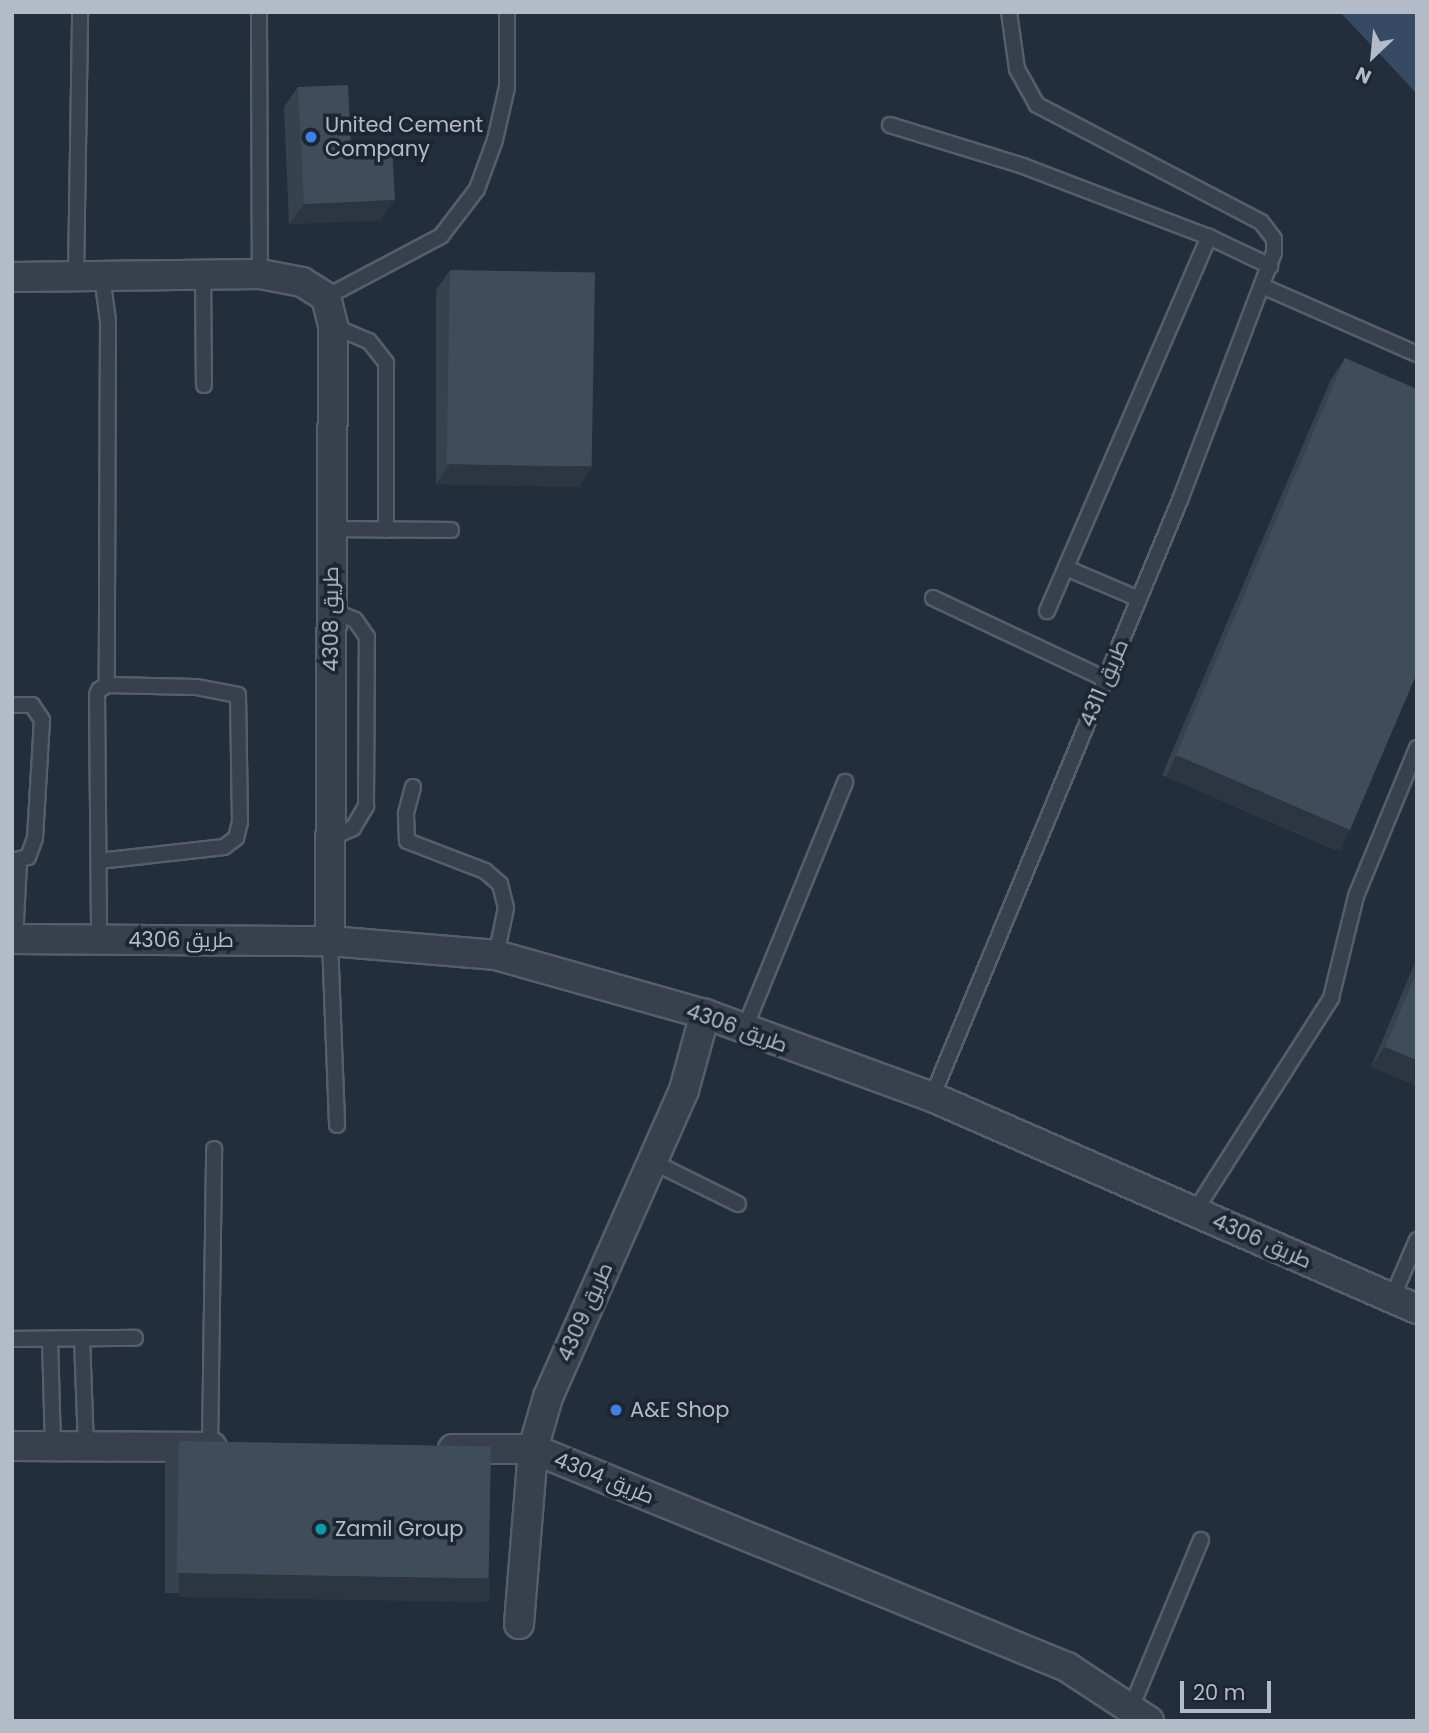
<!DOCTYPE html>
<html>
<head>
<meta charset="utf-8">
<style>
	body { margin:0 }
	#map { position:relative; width:1429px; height:1733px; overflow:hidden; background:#232e3c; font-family:Poppins,Cairo,sans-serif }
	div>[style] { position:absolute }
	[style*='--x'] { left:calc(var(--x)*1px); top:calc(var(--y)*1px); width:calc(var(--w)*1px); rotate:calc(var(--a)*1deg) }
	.water>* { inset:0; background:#374a63 }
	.roads { filter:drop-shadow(2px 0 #555e6a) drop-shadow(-2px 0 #555e6a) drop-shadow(0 2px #555e6a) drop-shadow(0 -2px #555e6a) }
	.lane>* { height:14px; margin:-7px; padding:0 7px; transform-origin:7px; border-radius:7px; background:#37404c }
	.street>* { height:28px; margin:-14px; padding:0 14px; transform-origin:14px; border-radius:14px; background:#37404c }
	.wall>* { inset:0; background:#36424e }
	.shaded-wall>* { inset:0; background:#2c3640; transform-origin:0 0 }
	.building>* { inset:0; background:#3f4d5b; transform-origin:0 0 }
	.dots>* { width:19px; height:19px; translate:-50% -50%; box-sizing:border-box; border:4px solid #1c2531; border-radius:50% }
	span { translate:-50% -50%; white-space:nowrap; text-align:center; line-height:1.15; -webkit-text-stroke:7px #1c2531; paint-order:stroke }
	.poi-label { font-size:21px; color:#b3bbc8 }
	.left { translate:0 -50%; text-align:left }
	.street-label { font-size:21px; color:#b3bbc8 }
	.frame { position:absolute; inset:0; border:14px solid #b3bbc8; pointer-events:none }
	.north { position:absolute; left:1338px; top:21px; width:70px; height:70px; -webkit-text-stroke:5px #1c2531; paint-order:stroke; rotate:206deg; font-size:19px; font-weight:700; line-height:28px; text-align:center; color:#b3bbc8 }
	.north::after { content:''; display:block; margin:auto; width:24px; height:32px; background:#b3bbc8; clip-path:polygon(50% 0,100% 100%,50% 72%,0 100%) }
	.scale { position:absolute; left:1180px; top:1681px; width:91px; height:32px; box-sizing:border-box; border:4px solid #b3bbc8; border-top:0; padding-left:9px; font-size:21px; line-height:24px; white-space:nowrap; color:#b3bbc8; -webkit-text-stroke:5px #1c2531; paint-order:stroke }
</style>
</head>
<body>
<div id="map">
	<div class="water">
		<i style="clip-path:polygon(1340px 12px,1417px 12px,1417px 94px,1391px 66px)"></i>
	</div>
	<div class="roads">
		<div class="lane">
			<i style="--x:259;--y:12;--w:262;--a:89.8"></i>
			<i style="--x:890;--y:125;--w:139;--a:17.1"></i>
			<i style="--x:1023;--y:166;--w:199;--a:20.9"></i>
			<i style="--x:1209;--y:237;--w:68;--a:25.4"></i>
			<i style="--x:203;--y:275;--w:110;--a:89.5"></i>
			<i style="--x:76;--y:276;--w:264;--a:-89.1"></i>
			<i style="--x:102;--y:276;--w:45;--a:82.4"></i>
			<i style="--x:108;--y:321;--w:364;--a:90.2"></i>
			<i style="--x:1262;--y:286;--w:169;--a:23.7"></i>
			<i style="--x:326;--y:297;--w:130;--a:-27.9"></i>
			<i style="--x:441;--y:236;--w:59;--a:-52.5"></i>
			<i style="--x:477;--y:189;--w:52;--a:-69.8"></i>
			<i style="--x:495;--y:140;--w:54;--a:-77.2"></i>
			<i style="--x:507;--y:87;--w:75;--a:-90"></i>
			<i style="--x:333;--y:326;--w:39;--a:23"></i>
			<i style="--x:369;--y:341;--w:28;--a:52"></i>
			<i style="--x:386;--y:363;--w:167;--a:90"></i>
			<i style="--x:331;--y:529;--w:120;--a:0.5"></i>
			<i style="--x:1066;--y:568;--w:79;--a:23"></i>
			<i style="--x:933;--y:598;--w:190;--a:25.2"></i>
			<i style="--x:1047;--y:611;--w:408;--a:-66.6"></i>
			<i style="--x:12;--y:705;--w:20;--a:0"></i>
			<i style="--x:32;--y:705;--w:18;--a:56"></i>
			<i style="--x:42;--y:720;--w:118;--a:93.4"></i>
			<i style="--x:35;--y:838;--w:20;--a:110"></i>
			<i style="--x:28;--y:857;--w:16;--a:166"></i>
			<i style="--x:413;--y:787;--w:28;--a:105"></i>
			<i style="--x:406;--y:814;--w:27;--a:88"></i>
			<i style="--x:407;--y:841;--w:84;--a:21"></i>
			<i style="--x:485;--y:871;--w:20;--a:41"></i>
			<i style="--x:500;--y:884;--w:25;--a:76"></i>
			<i style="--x:506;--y:908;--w:48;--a:102"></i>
			<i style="--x:330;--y:838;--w:25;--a:-23"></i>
			<i style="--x:353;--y:828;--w:26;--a:-59"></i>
			<i style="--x:366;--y:806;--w:169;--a:-89.7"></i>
			<i style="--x:367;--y:637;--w:21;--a:-125"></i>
			<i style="--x:355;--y:620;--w:26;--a:-157"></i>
			<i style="--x:99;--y:861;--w:126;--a:-6.4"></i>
			<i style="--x:224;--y:847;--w:15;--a:-37"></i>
			<i style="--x:236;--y:838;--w:16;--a:-76"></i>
			<i style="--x:240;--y:822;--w:127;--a:-90.9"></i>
			<i style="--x:238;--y:695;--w:43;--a:-169.2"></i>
			<i style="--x:196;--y:687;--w:89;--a:-178.7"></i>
			<i style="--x:107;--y:685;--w:9;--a:148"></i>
			<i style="--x:99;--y:690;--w:5;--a:112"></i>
			<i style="--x:97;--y:695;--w:245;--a:89.5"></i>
			<i style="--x:15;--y:939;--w:76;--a:-87"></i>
			<i style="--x:330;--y:941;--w:184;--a:87.8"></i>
			<i style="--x:744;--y:1030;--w:268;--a:-67.8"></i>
			<i style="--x:932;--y:1097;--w:646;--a:-67.44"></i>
			<i style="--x:1180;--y:500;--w:265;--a:-69.2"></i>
			<i style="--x:1274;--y:252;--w:13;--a:-90"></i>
			<i style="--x:1274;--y:239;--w:21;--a:-127"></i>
			<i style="--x:1261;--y:222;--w:253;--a:-152.4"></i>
			<i style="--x:1037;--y:105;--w:41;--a:-119.1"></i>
			<i style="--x:1017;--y:69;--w:58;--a:-98"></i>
			<i style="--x:651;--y:1161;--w:97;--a:26.3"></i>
			<i style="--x:1195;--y:1211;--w:253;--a:-57.4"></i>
			<i style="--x:1331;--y:998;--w:105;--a:-76.2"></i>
			<i style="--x:1356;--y:896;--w:160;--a:-67.6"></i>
			<i style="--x:1392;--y:1298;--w:63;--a:-66.7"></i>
			<i style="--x:82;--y:1338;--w:109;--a:87.9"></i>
			<i style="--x:12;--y:1339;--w:123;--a:-0.5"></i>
			<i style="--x:50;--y:1339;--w:107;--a:88.4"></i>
			<i style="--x:210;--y:1447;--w:298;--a:-89.2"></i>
			<i style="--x:1131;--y:1708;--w:182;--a:-67.4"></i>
		</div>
		<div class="street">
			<i style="--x:12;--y:277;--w:248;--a:-0.7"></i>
			<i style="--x:260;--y:274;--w:43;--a:10.8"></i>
			<i style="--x:302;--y:282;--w:28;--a:32"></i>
			<i style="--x:326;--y:297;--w:30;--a:76"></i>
			<i style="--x:333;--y:326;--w:615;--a:90.28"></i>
			<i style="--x:12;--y:939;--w:318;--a:0.4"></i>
			<i style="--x:330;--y:941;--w:167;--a:4.8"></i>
			<i style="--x:496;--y:955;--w:217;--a:15.8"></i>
			<i style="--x:705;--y:1014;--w:242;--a:20.1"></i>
			<i style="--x:932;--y:1097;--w:529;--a:23.61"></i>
			<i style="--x:12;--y:1446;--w:200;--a:0.3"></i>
			<i style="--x:453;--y:1449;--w:80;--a:0"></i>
			<i style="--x:533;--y:1449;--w:577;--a:22.21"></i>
			<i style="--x:1067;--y:1667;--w:98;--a:33.4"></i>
			<i style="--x:519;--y:1624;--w:176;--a:-85.4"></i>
			<i style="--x:533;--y:1449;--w:54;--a:-73.9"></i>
			<i style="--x:548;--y:1397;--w:336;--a:-66.1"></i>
			<i style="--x:684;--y:1090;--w:79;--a:-74.6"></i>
		</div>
	</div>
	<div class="wall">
		<i style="clip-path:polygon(298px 87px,351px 148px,381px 220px,289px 224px,284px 107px)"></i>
		<i style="clip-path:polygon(450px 270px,579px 487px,436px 484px,436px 290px)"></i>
		<i style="clip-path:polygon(1345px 358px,1336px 850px,1162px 775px,1331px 379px)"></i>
		<i style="clip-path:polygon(1417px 958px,1417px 1086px,1371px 1067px)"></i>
		<i style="clip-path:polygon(179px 1441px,476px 1596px,165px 1593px,165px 1461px)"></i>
	</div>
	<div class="shaded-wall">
		<i style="clip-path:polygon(395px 200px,381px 220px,289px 224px,304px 204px)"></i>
		<i style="clip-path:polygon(450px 464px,593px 467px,579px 487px,436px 484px)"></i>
		<i style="left:1176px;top:755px;width:189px;height:24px;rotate:23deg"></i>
		<i style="clip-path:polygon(1385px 1047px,1417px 1060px,1417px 1086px,1371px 1067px)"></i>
		<i style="left:179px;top:1573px;width:311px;height:24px;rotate:1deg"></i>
	</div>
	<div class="building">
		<i style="clip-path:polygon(348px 85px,351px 148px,392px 147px,395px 200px,304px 204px,298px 87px)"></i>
		<i style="left:450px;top:270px;width:145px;height:194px;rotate:1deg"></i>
		<i style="clip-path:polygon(1345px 358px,1417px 389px,1417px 673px,1350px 830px,1176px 755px)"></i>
		<i style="clip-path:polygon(1417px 972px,1417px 1060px,1385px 1047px)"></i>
		<i style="left:179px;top:1441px;width:312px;height:132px;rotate:1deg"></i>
	</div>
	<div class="dots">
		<i style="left:311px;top:137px;background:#3f7fe0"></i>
		<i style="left:616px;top:1410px;background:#3f7fe0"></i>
		<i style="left:321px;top:1529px;background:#0f9aa8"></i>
	</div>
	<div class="poi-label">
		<span class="left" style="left:325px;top:137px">United Cement<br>Company</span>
		<span class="left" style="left:630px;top:1410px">A&amp;E Shop</span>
		<span class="left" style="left:335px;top:1529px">Zamil Group</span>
	</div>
	<div class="street-label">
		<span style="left:331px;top:619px;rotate:-90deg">طريق 4308</span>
		<span style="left:1104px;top:683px;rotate:-67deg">طريق 4311</span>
		<span style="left:181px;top:940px">طريق 4306</span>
		<span style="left:737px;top:1028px;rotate:20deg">طريق 4306</span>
		<span style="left:1262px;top:1241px;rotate:24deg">طريق 4306</span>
		<span style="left:585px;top:1312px;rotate:-66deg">طريق 4309</span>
		<span style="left:604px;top:1478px;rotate:22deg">طريق 4304</span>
	</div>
	<div class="frame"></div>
	<div class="north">N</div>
	<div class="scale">20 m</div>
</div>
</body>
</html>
